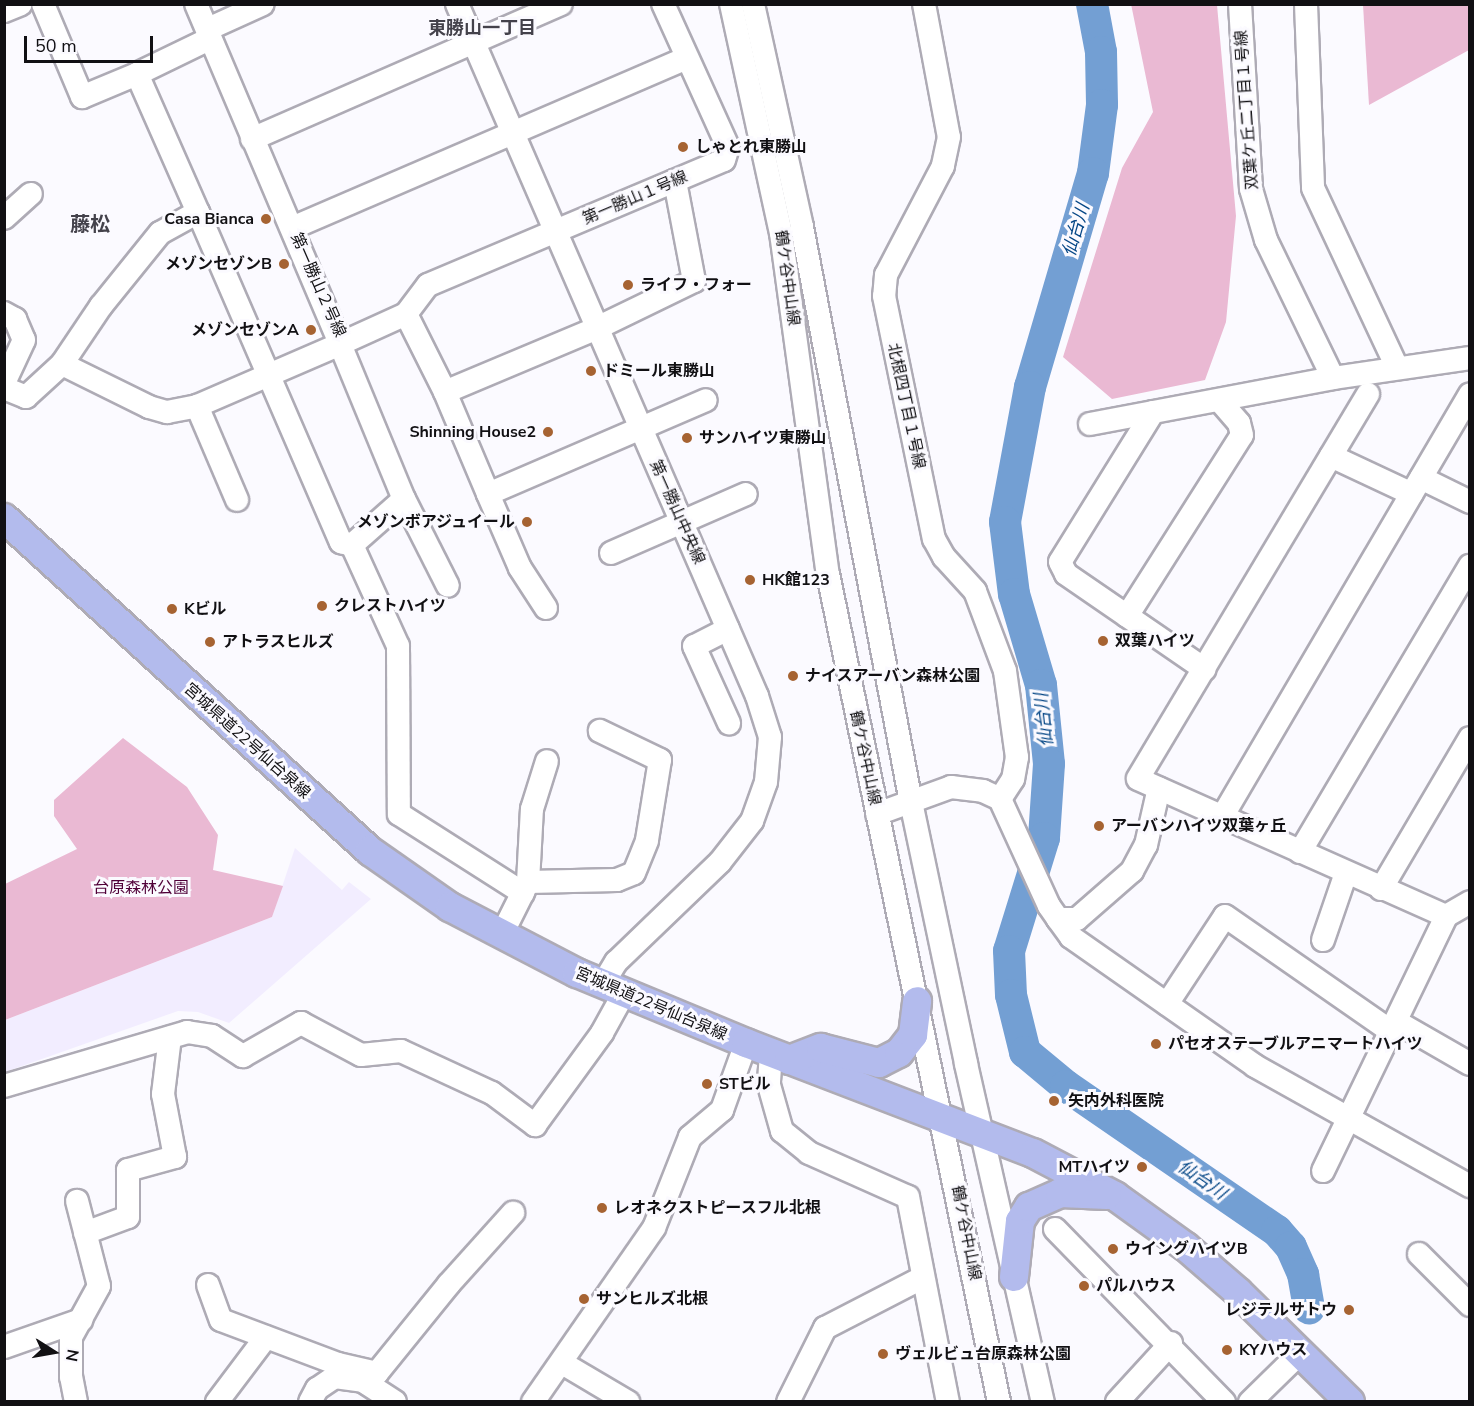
<!DOCTYPE html>
<html>
<head>
<meta charset="utf-8">
<style>
	body { margin:0 }
	#map { position:relative; width:1474px; height:1406px; overflow:hidden; background:#fbfaff; font-family:"Nunito Sans","Noto Sans JP",sans-serif }
	div>[style] { position:absolute }
	[style*='--x'] { left:calc(var(--x)*1px); top:calc(var(--y)*1px); width:calc(var(--w)*1px); rotate:calc(var(--a)*1deg) }
	.built>* { inset:0; background:#f2edff }
	.green>* { inset:0; background:#eab9d3 }
	.river>* { height:32px; margin:-16px; padding:0 16px; transform-origin:16px; border-radius:16px; background:#739fd3 }
	.roads { filter:drop-shadow(2px 0 #aeabb5) drop-shadow(-2px 0 #aeabb5) drop-shadow(0 2px #aeabb5) drop-shadow(0 -2px #aeabb5) }
	.minor>* { height:22px; margin:-11px; padding:0 11px; transform-origin:11px; border-radius:11px; background:#fff }
	.major>* { height:28px; margin:-14px; padding:0 14px; transform-origin:14px; border-radius:14px; background:#b3bbed }
	.dots>* { width:16px; height:16px; translate:-50% -50%; box-sizing:border-box; border:3px solid #fbfaff; border-radius:50% }
	span { translate:-50% -50%; white-space:nowrap; text-align:center; line-height:1.15; -webkit-text-stroke:6px #fbfaff; paint-order:stroke }
	.street-label { font-size:16px; color:#111013 }
	.poi-label { font-size:16px; color:#111013; font-weight:700 }
	.left { translate:0 -50%; text-align:left }
	.right { translate:-100% -50%; text-align:right }
	.park-label { font-size:16px; color:#500138 }
	.neighbourhood-label { font-size:18px; color:#44424b; font-weight:700 }
	.water-label { font-size:18px; color:#074887; font-style:italic }
	.quarter-label { font-size:20px; color:#44424b; font-weight:700 }
	.frame { position:absolute; inset:0; border:6px solid #111013; pointer-events:none }
	.north { position:absolute; left:24px; top:1322px; width:60px; height:60px; -webkit-text-stroke:4px #fbfaff; paint-order:stroke; rotate:101deg; font-size:16px; font-weight:700; line-height:24px; text-align:center; color:#111013 }
	.north::after { content:''; display:block; margin:auto; width:21px; height:27px; background:#111013; clip-path:polygon(50% 0,100% 100%,50% 72%,0 100%) }
	.scale { position:absolute; left:24px; top:36px; width:129px; height:27px; box-sizing:border-box; border:3px solid #111013; border-top:0; padding-left:8px; font-size:18px; line-height:21px; white-space:nowrap; color:#111013; -webkit-text-stroke:4px #fbfaff; paint-order:stroke }
</style>
</head>
<body>
<div id="map">
	<div class="built">
		<i style="clip-path:polygon(295px 848px,342px 890px,349px 882px,371px 899px,229px 1023px,198px 1012px,178px 1011px,5px 1072px,5px 1020px,272px 917px)"></i>
	</div>
	<div class="green">
		<i style="clip-path:polygon(1131px 4px,1217px 5px,1236px 216px,1226px 322px,1205px 380px,1112px 399px,1063px 357px,1122px 168px,1153px 112px)"></i>
		<i style="clip-path:polygon(1363px 5px,1469px 5px,1469px 50px,1369px 105px)"></i>
		<i style="clip-path:polygon(123px 738px,187px 787px,218px 835px,213px 870px,283px 886px,272px 917px,5px 1020px,5px 884px,77px 849px,54px 816px,54px 800px)"></i>
	</div>
	<div class="river">
		<i style="--x:1092;--y:4;--w:49;--a:79.4"></i>
		<i style="--x:1101;--y:52;--w:53;--a:88.9"></i>
		<i style="--x:1102;--y:105;--w:69;--a:97.5"></i>
		<i style="--x:1093;--y:173;--w:223;--a:106.4"></i>
		<i style="--x:1030;--y:387;--w:137;--a:100.5"></i>
		<i style="--x:1005;--y:522;--w:73;--a:82.9"></i>
		<i style="--x:1014;--y:594;--w:95;--a:73.5"></i>
		<i style="--x:1041;--y:685;--w:79;--a:84.2"></i>
		<i style="--x:1049;--y:764;--w:74;--a:93.9"></i>
		<i style="--x:1044;--y:838;--w:118;--a:107.2"></i>
		<i style="--x:1009;--y:951;--w:44;--a:87.4"></i>
		<i style="--x:1011;--y:995;--w:59;--a:76.2"></i>
		<i style="--x:1025;--y:1052;--w:53;--a:39.7"></i>
		<i style="--x:1066;--y:1086;--w:256;--a:34.5"></i>
		<i style="--x:1277;--y:1231;--w:21;--a:49"></i>
		<i style="--x:1291;--y:1247;--w:30;--a:66"></i>
		<i style="--x:1303;--y:1274;--w:35;--a:80"></i>
	</div>
	<div class="roads">
		<div class="minor">
			<i style="--x:43;--y:4;--w:101;--a:67.2"></i>
			<i style="--x:82;--y:97;--w:60;--a:-22.7"></i>
			<i style="--x:137;--y:74;--w:151;--a:66.2"></i>
			<i style="--x:198;--y:212;--w:43;--a:151.1"></i>
			<i style="--x:160;--y:233;--w:94;--a:128.9"></i>
			<i style="--x:101;--y:306;--w:70;--a:123.9"></i>
			<i style="--x:196;--y:4;--w:369;--a:67"></i>
			<i style="--x:340;--y:344;--w:72;--a:-24.4"></i>
			<i style="--x:406;--y:314;--w:36;--a:-53"></i>
			<i style="--x:428;--y:285;--w:321;--a:-22.9"></i>
			<i style="--x:724;--y:160;--w:14;--a:-73"></i>
			<i style="--x:728;--y:147;--w:157;--a:-114.4"></i>
			<i style="--x:457;--y:4;--w:754;--a:66.56"></i>
			<i style="--x:757;--y:696;--w:43;--a:72.4"></i>
			<i style="--x:770;--y:737;--w:45;--a:95.1"></i>
			<i style="--x:766;--y:782;--w:41;--a:109.7"></i>
			<i style="--x:752;--y:821;--w:52;--a:128"></i>
			<i style="--x:720;--y:862;--w:144;--a:136.1"></i>
			<i style="--x:616;--y:962;--w:26;--a:121"></i>
			<i style="--x:731;--y:4;--w:234;--a:77.7"></i>
			<i style="--x:781;--y:233;--w:344;--a:82.2"></i>
			<i style="--x:828;--y:574;--w:845;--a:78.33"></i>
			<i style="--x:753;--y:4;--w:228;--a:77.6"></i>
			<i style="--x:802;--y:227;--w:585;--a:79.27"></i>
			<i style="--x:911;--y:802;--w:268;--a:78.1"></i>
			<i style="--x:966;--y:1064;--w:347;--a:77.2"></i>
			<i style="--x:924;--y:4;--w:135;--a:79.4"></i>
			<i style="--x:949;--y:137;--w:30;--a:102"></i>
			<i style="--x:943;--y:166;--w:123;--a:117.6"></i>
			<i style="--x:886;--y:275;--w:21;--a:95"></i>
			<i style="--x:884;--y:296;--w:248;--a:78.4"></i>
			<i style="--x:934;--y:539;--w:21;--a:61"></i>
			<i style="--x:944;--y:557;--w:46;--a:47.6"></i>
			<i style="--x:975;--y:591;--w:85;--a:69.4"></i>
			<i style="--x:1005;--y:671;--w:87;--a:82.1"></i>
			<i style="--x:1017;--y:757;--w:22;--a:100"></i>
			<i style="--x:1013;--y:779;--w:24;--a:123"></i>
			<i style="--x:1240;--y:4;--w:185;--a:86.6"></i>
			<i style="--x:1251;--y:189;--w:53;--a:73.6"></i>
			<i style="--x:1266;--y:240;--w:153;--a:64.1"></i>
			<i style="--x:1306;--y:4;--w:184;--a:87.8"></i>
			<i style="--x:1313;--y:188;--w:198;--a:64.9"></i>
			<i style="--x:4;--y:11;--w:18;--a:-22"></i>
			<i style="--x:208;--y:29;--w:60;--a:-24.4"></i>
			<i style="--x:137;--y:74;--w:80;--a:-25.9"></i>
			<i style="--x:252;--y:139;--w:337;--a:-23.6"></i>
			<i style="--x:198;--y:212;--w:360;--a:66.6"></i>
			<i style="--x:341;--y:542;--w:11;--a:15"></i>
			<i style="--x:352;--y:545;--w:69;--a:-41.5"></i>
			<i style="--x:4;--y:218;--w:36;--a:-42"></i>
			<i style="--x:292;--y:228;--w:428;--a:-23.3"></i>
			<i style="--x:4;--y:313;--w:13;--a:29"></i>
			<i style="--x:15;--y:319;--w:23;--a:67"></i>
			<i style="--x:24;--y:340;--w:47;--a:114.9"></i>
			<i style="--x:406;--y:314;--w:87;--a:63.4"></i>
			<i style="--x:445;--y:392;--w:111;--a:67.1"></i>
			<i style="--x:4;--y:388;--w:24;--a:22"></i>
			<i style="--x:26;--y:397;--w:49;--a:-42.5"></i>
			<i style="--x:62;--y:364;--w:97;--a:26.3"></i>
			<i style="--x:149;--y:407;--w:19;--a:16"></i>
			<i style="--x:167;--y:412;--w:31;--a:-11"></i>
			<i style="--x:197;--y:406;--w:156;--a:-23.4"></i>
			<i style="--x:340;--y:344;--w:168;--a:67.6"></i>
			<i style="--x:404;--y:499;--w:97;--a:63.2"></i>
			<i style="--x:445;--y:392;--w:165;--a:-22.8"></i>
			<i style="--x:597;--y:328;--w:108;--a:-25.9"></i>
			<i style="--x:694;--y:281;--w:102;--a:-100.8"></i>
			<i style="--x:1368;--y:394;--w:448;--a:120.9"></i>
			<i style="--x:1138;--y:779;--w:337;--a:24"></i>
			<i style="--x:1446;--y:916;--w:28;--a:-30"></i>
			<i style="--x:197;--y:406;--w:102;--a:66.9"></i>
			<i style="--x:1153;--y:412;--w:176;--a:121.8"></i>
			<i style="--x:1060;--y:562;--w:13;--a:63"></i>
			<i style="--x:1066;--y:574;--w:168;--a:34.5"></i>
			<i style="--x:1090;--y:424;--w:247;--a:-10.7"></i>
			<i style="--x:1333;--y:378;--w:138;--a:-8.3"></i>
			<i style="--x:1331;--y:456;--w:89;--a:25.1"></i>
			<i style="--x:1421;--y:478;--w:55;--a:26.1"></i>
			<i style="--x:352;--y:545;--w:111;--a:65.5"></i>
			<i style="--x:398;--y:646;--w:168;--a:89.7"></i>
			<i style="--x:399;--y:814;--w:147;--a:32.5"></i>
			<i style="--x:611;--y:553;--w:147;--a:-23.6"></i>
			<i style="--x:546;--y:608;--w:48;--a:-123"></i>
			<i style="--x:520;--y:568;--w:81;--a:-113.4"></i>
			<i style="--x:488;--y:494;--w:237;--a:-23.3"></i>
			<i style="--x:1127;--y:616;--w:214;--a:-57.6"></i>
			<i style="--x:1242;--y:435;--w:12;--a:-104"></i>
			<i style="--x:1239;--y:423;--w:30;--a:-131"></i>
			<i style="--x:728;--y:629;--w:38;--a:153"></i>
			<i style="--x:694;--y:646;--w:85;--a:65.6"></i>
			<i style="--x:877;--y:814;--w:79;--a:-20"></i>
			<i style="--x:951;--y:787;--w:32;--a:7"></i>
			<i style="--x:983;--y:791;--w:19;--a:25"></i>
			<i style="--x:1000;--y:799;--w:118;--a:65.4"></i>
			<i style="--x:1049;--y:906;--w:16;--a:55"></i>
			<i style="--x:1058;--y:919;--w:19;--a:0"></i>
			<i style="--x:1077;--y:919;--w:73;--a:-41.1"></i>
			<i style="--x:1132;--y:871;--w:30;--a:-62"></i>
			<i style="--x:1146;--y:845;--w:58;--a:-77.2"></i>
			<i style="--x:1222;--y:817;--w:490;--a:-59.6"></i>
			<i style="--x:1300;--y:852;--w:333;--a:-59.3"></i>
			<i style="--x:528;--y:882;--w:89;--a:-1.3"></i>
			<i style="--x:617;--y:880;--w:18;--a:-22"></i>
			<i style="--x:634;--y:873;--w:35;--a:-68"></i>
			<i style="--x:647;--y:840;--w:81;--a:-80.8"></i>
			<i style="--x:660;--y:760;--w:67;--a:-154.2"></i>
			<i style="--x:1381;--y:889;--w:175;--a:-59.5"></i>
			<i style="--x:1058;--y:919;--w:22;--a:54"></i>
			<i style="--x:1071;--y:937;--w:225;--a:35"></i>
			<i style="--x:1255;--y:1066;--w:246;--a:29.2"></i>
			<i style="--x:501;--y:936;--w:60;--a:-63.4"></i>
			<i style="--x:528;--y:882;--w:73;--a:-86.9"></i>
			<i style="--x:532;--y:809;--w:50;--a:-72.6"></i>
			<i style="--x:1323;--y:940;--w:71;--a:-71.1"></i>
			<i style="--x:1167;--y:1004;--w:105;--a:-56.6"></i>
			<i style="--x:1225;--y:916;--w:203;--a:34.8"></i>
			<i style="--x:1397;--y:1022;--w:84;--a:29.9"></i>
			<i style="--x:771;--y:1053;--w:32;--a:94"></i>
			<i style="--x:769;--y:1085;--w:48;--a:74.2"></i>
			<i style="--x:782;--y:1131;--w:35;--a:39"></i>
			<i style="--x:809;--y:1153;--w:108;--a:24"></i>
			<i style="--x:908;--y:1197;--w:209;--a:79"></i>
			<i style="--x:4;--y:1086;--w:191;--a:-16.4"></i>
			<i style="--x:187;--y:1032;--w:25;--a:9"></i>
			<i style="--x:212;--y:1036;--w:37;--a:33"></i>
			<i style="--x:243;--y:1056;--w:67;--a:-29.6"></i>
			<i style="--x:301;--y:1023;--w:68;--a:28.1"></i>
			<i style="--x:361;--y:1055;--w:40;--a:-5.7"></i>
			<i style="--x:401;--y:1051;--w:100;--a:24.8"></i>
			<i style="--x:492;--y:1093;--w:54;--a:36.7"></i>
			<i style="--x:535;--y:1125;--w:114;--a:-53.9"></i>
			<i style="--x:602;--y:1033;--w:46;--a:-61.2"></i>
			<i style="--x:1323;--y:1171;--w:283;--a:-64.2"></i>
			<i style="--x:1055;--y:1229;--w:242;--a:45.7"></i>
			<i style="--x:85;--y:1233;--w:46;--a:-20.4"></i>
			<i style="--x:128;--y:1217;--w:47;--a:-90"></i>
			<i style="--x:128;--y:1170;--w:49;--a:-15.5"></i>
			<i style="--x:175;--y:1157;--w:64;--a:-100.8"></i>
			<i style="--x:163;--y:1094;--w:57;--a:-83"></i>
			<i style="--x:1419;--y:1254;--w:72;--a:45"></i>
			<i style="--x:208;--y:1285;--w:37;--a:70"></i>
			<i style="--x:221;--y:1320;--w:125;--a:20.6"></i>
			<i style="--x:338;--y:1364;--w:40;--a:13"></i>
			<i style="--x:4;--y:1347;--w:82;--a:-19.3"></i>
			<i style="--x:562;--y:1363;--w:77;--a:30.6"></i>
			<i style="--x:368;--y:1384;--w:129;--a:-51"></i>
			<i style="--x:449;--y:1284;--w:96;--a:-48"></i>
			<i style="--x:76;--y:1402;--w:25;--a:-101"></i>
			<i style="--x:71;--y:1377;--w:40;--a:-90"></i>
			<i style="--x:71;--y:1337;--w:58;--a:-61.2"></i>
			<i style="--x:99;--y:1286;--w:88;--a:-104.5"></i>
			<i style="--x:217;--y:1402;--w:81;--a:-53"></i>
			<i style="--x:310;--y:1402;--w:15;--a:-62"></i>
			<i style="--x:317;--y:1389;--w:22;--a:-34"></i>
			<i style="--x:335;--y:1377;--w:28;--a:8"></i>
			<i style="--x:363;--y:1381;--w:38;--a:33"></i>
			<i style="--x:533;--y:1402;--w:212;--a:-55.2"></i>
			<i style="--x:654;--y:1228;--w:98;--a:-68.4"></i>
			<i style="--x:690;--y:1137;--w:42;--a:-40.2"></i>
			<i style="--x:722;--y:1110;--w:71;--a:-70.3"></i>
			<i style="--x:788;--y:1402;--w:83;--a:-63.4"></i>
			<i style="--x:825;--y:1328;--w:109;--a:-27.3"></i>
			<i style="--x:1117;--y:1402;--w:80;--a:-47.5"></i>
			<i style="--x:1250;--y:1402;--w:71;--a:-44.4"></i>
		</div>
		<div class="major">
			<i style="--x:4;--y:518;--w:495;--a:42.3"></i>
			<i style="--x:370;--y:851;--w:98;--a:35"></i>
			<i style="--x:450;--y:907;--w:143;--a:27.5"></i>
			<i style="--x:577;--y:973;--w:183;--a:22.5"></i>
			<i style="--x:746;--y:1043;--w:307;--a:21"></i>
			<i style="--x:1033;--y:1153;--w:93;--a:27.7"></i>
			<i style="--x:1115;--y:1196;--w:87;--a:35.7"></i>
			<i style="--x:1186;--y:1247;--w:69;--a:40.9"></i>
			<i style="--x:1238;--y:1292;--w:157;--a:44.5"></i>
			<i style="--x:789;--y:1060;--w:34;--a:-21"></i>
			<i style="--x:821;--y:1048;--w:60;--a:14.5"></i>
			<i style="--x:879;--y:1063;--w:22;--a:-27"></i>
			<i style="--x:899;--y:1053;--w:23;--a:-52"></i>
			<i style="--x:913;--y:1035;--w:34;--a:-83"></i>
			<i style="--x:1014;--y:1277;--w:56;--a:-83.9"></i>
			<i style="--x:1020;--y:1221;--w:17;--a:-57"></i>
			<i style="--x:1029;--y:1207;--w:34;--a:-24"></i>
			<i style="--x:1060;--y:1193;--w:47;--a:2.4"></i>
		</div>
	</div>
	<div class="dots">
		<i style="left:683px;top:147px;background:#a66332"></i>
		<i style="left:266px;top:219px;background:#a66332"></i>
		<i style="left:284px;top:264px;background:#a66332"></i>
		<i style="left:628px;top:285px;background:#a66332"></i>
		<i style="left:311px;top:330px;background:#a66332"></i>
		<i style="left:591px;top:371px;background:#a66332"></i>
		<i style="left:548px;top:432px;background:#a66332"></i>
		<i style="left:687px;top:438px;background:#a66332"></i>
		<i style="left:527px;top:522px;background:#a66332"></i>
		<i style="left:750px;top:580px;background:#a66332"></i>
		<i style="left:322px;top:606px;background:#a66332"></i>
		<i style="left:172px;top:609px;background:#a66332"></i>
		<i style="left:1103px;top:641px;background:#a66332"></i>
		<i style="left:210px;top:642px;background:#a66332"></i>
		<i style="left:793px;top:676px;background:#a66332"></i>
		<i style="left:1099px;top:826px;background:#a66332"></i>
		<i style="left:1156px;top:1044px;background:#a66332"></i>
		<i style="left:707px;top:1084px;background:#a66332"></i>
		<i style="left:1054px;top:1101px;background:#a66332"></i>
		<i style="left:1142px;top:1167px;background:#a66332"></i>
		<i style="left:602px;top:1208px;background:#a66332"></i>
		<i style="left:1113px;top:1249px;background:#a66332"></i>
		<i style="left:1084px;top:1286px;background:#a66332"></i>
		<i style="left:584px;top:1299px;background:#a66332"></i>
		<i style="left:1349px;top:1310px;background:#a66332"></i>
		<i style="left:1227px;top:1350px;background:#a66332"></i>
		<i style="left:883px;top:1354px;background:#a66332"></i>
	</div>
	<div class="street-label">
		<span style="left:1247px;top:110px;rotate:-94deg">双葉ケ丘二丁目１号線</span>
		<span style="left:635px;top:198px;rotate:-23deg">第一勝山１号線</span>
		<span style="left:787px;top:278px;rotate:82deg">鶴ケ谷中山線</span>
		<span style="left:318px;top:285px;rotate:66deg">第一勝山２号線</span>
		<span style="left:906px;top:406px;rotate:78deg">北根四丁目１号線</span>
		<span style="left:677px;top:512px;rotate:66deg">第一勝山中央線</span>
		<span style="left:247px;top:741px;rotate:42deg">宮城県道22号仙台泉線</span>
		<span style="left:865px;top:758px;rotate:78deg">鶴ケ谷中山線</span>
		<span style="left:651px;top:1004px;rotate:23deg">宮城県道22号仙台泉線</span>
		<span style="left:966px;top:1233px;rotate:79deg">鶴ケ谷中山線</span>
	</div>
	<div class="poi-label">
		<span class="left" style="left:695px;top:147px">しゃとれ東勝山</span>
		<span class="right" style="left:254px;top:219px">Casa Bianca</span>
		<span class="right" style="left:272px;top:264px">メゾンセゾンB</span>
		<span class="left" style="left:640px;top:285px">ライフ・フォー</span>
		<span class="right" style="left:299px;top:330px">メゾンセゾンA</span>
		<span class="left" style="left:603px;top:371px">ドミール東勝山</span>
		<span class="right" style="left:536px;top:432px">Shinning House2</span>
		<span class="left" style="left:699px;top:438px">サンハイツ東勝山</span>
		<span class="right" style="left:515px;top:522px">メゾンボアジュイール</span>
		<span class="left" style="left:762px;top:580px">HK館123</span>
		<span class="left" style="left:334px;top:606px">クレストハイツ</span>
		<span class="left" style="left:184px;top:609px">Kビル</span>
		<span class="left" style="left:1115px;top:641px">双葉ハイツ</span>
		<span class="left" style="left:222px;top:642px">アトラスヒルズ</span>
		<span class="left" style="left:805px;top:676px">ナイスアーバン森林公園</span>
		<span class="left" style="left:1111px;top:826px">アーバンハイツ双葉ヶ丘</span>
		<span class="left" style="left:1168px;top:1044px">パセオステーブルアニマートハイツ</span>
		<span class="left" style="left:719px;top:1084px">STビル</span>
		<span class="left" style="left:1068px;top:1101px">矢内外科医院</span>
		<span class="right" style="left:1130px;top:1167px">MTハイツ</span>
		<span class="left" style="left:614px;top:1208px">レオネクストピースフル北根</span>
		<span class="left" style="left:1125px;top:1249px">ウイングハイツB</span>
		<span class="left" style="left:1096px;top:1286px">パルハウス</span>
		<span class="left" style="left:596px;top:1299px">サンヒルズ北根</span>
		<span class="right" style="left:1337px;top:1310px">レジテルサトウ</span>
		<span class="left" style="left:1239px;top:1350px">KYハウス</span>
		<span class="left" style="left:895px;top:1354px">ヴェルビュ台原森林公園</span>
	</div>
	<div class="park-label">
		<span style="left:141px;top:888px">台原森林公園</span>
	</div>
	<div class="neighbourhood-label">
		<span style="left:482px;top:28px">東勝山一丁目</span>
	</div>
	<div class="water-label">
		<span style="left:1076px;top:230px;rotate:-74deg">仙台川</span>
		<span style="left:1044px;top:720px;rotate:-96deg">仙台川</span>
		<span style="left:1202px;top:1180px;rotate:35deg">仙台川</span>
	</div>
	<div class="quarter-label">
		<span style="left:90px;top:224px">藤松</span>
	</div>
	<div class="frame"></div>
	<div class="north">N</div>
	<div class="scale">50 m</div>
</div>
</body>
</html>
